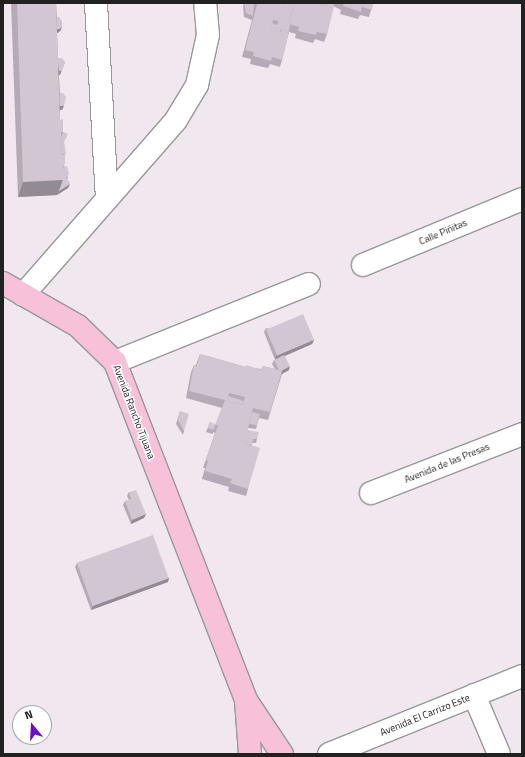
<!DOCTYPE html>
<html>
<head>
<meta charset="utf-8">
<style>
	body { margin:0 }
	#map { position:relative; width:525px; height:757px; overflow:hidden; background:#f1e8ef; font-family:"Titillium Web",sans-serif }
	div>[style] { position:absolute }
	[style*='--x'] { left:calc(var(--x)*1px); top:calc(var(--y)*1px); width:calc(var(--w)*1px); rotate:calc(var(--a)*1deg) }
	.roads { filter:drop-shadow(1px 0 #989898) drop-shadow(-1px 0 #989898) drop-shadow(0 1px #989898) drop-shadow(0 -1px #989898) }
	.minor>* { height:22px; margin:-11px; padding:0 11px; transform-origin:11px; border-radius:11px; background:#fff }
	.tertiary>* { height:22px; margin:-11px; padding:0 11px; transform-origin:11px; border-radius:11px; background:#fff }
	.secondary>* { height:22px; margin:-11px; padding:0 11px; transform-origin:11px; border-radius:11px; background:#f6c1d9 }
	.wall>* { inset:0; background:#b5aab5 }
	.shaded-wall>* { inset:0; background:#938b94 }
	.building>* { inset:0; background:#d2c6d3; transform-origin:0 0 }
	span { translate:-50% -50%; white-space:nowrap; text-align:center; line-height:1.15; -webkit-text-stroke:3px #fff; paint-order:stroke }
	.street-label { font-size:10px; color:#212121 }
	.frame { position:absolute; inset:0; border:4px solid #212121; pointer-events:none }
	.north { position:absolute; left:12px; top:705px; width:40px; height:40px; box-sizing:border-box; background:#fff; border:1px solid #a6a6a6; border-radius:50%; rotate:342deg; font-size:11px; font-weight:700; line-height:16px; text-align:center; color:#212121 }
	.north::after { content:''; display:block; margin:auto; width:14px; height:18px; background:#690ec4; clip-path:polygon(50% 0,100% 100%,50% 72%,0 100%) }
</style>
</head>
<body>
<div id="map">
	<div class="roads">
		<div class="minor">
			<i style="--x:96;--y:3;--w:196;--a:86.8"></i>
			<i style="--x:363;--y:265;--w:172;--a:-22.5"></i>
			<i style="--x:23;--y:295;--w:232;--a:-48.8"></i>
			<i style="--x:176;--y:120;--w:41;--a:-59"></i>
			<i style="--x:197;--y:85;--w:51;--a:-77.6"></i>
			<i style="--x:208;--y:35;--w:32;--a:-95"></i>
			<i style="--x:115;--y:362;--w:209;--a:-21.9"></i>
			<i style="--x:371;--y:493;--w:162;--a:-21.3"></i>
			<i style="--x:474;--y:695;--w:64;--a:67"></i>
		</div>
		<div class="tertiary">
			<i style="--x:329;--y:754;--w:208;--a:-22"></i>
		</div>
		<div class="secondary">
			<i style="--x:3;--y:283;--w:86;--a:29.8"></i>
			<i style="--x:78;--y:326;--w:52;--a:44.2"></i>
			<i style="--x:115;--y:362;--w:362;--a:68.8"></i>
			<i style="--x:246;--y:700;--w:65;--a:56.3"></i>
			<i style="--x:246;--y:701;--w:53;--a:85.7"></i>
		</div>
	</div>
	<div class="wall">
		<i style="clip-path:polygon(11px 3px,56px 3px,57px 17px,61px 30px,57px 33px,58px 58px,60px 75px,59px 75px,60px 93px,62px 110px,60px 110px,60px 120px,63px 132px,64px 143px,65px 156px,64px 166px,68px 178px,67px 179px,70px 184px,68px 188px,57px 195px,18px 197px)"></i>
		<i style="clip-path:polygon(244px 3px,373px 3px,369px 17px,360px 15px,358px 19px,340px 14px,341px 10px,333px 6px,327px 34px,324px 42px,315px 39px,313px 43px,295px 38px,296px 34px,289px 32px,282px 60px,280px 67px,270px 64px,268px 68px,250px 64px,251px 59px,242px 57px,252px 20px,244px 17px,243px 6px)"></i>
		<i style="clip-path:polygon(266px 328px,314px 340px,312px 344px,285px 356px,289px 370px,282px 374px,268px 420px,259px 418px,256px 429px,248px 428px,247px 430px,257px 439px,256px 443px,252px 443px,252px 445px,248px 489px,246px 496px,228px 491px,229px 487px,202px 479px,205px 468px,203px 468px,215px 433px,213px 432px,213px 434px,206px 432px,210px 422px,215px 426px,222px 408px,186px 398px,191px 372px,194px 365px,196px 365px,200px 354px,246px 367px,262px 369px,263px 366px,275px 369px,272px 364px,274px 360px,275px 360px,264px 332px)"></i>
		<i style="clip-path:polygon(180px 411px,184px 431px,183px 435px,176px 424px)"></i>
		<i style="clip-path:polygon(129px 492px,146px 514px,144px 518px,131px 524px,123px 505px,125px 501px,129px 500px,127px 496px)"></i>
		<i style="clip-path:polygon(77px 563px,169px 578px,168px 582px,91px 610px,75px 567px)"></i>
	</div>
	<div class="shaded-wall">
		<i style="clip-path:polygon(62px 26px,61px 30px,58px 33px,52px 33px)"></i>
		<i style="clip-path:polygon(65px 62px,60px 75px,53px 75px,54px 71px)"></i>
		<i style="clip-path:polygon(56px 106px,64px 106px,62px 110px,54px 110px)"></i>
		<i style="clip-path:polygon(65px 162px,60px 177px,63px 180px,57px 195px,18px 197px,23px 182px,63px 168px)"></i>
		<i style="clip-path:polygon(70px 184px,68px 188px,57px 195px,59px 191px)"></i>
		<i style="clip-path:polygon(314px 340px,312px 344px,275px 360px,276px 356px)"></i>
		<i style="clip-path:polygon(290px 366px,289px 370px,278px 376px,280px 372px)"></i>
		<i style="clip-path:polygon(146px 514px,144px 518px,131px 524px,132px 520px)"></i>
		<i style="clip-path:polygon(169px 578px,168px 582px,91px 610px,93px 606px)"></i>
	</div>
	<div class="building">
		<i style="clip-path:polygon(17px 3px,56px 3px,60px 120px,63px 119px,63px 132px,61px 132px,62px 155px,65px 154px,65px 162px,63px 168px,63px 180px,23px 182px)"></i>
		<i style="clip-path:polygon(244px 3px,253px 3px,253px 4px,254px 4px,253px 16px,246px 13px)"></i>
		<i style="clip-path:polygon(253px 3px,285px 3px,279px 21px,273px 20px,271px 30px,281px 32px,281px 29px,289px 31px,282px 60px,272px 57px,271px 61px,253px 56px,254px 52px,245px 50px,257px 4px,253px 4px)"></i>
		<i style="clip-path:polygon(285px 3px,295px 3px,289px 24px,290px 24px,289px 31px,281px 29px,280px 32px,271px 30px,272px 23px,277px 25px)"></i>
		<i style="clip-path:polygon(295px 3px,313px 3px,334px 7px,327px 34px,317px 32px,316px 35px,298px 31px,299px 27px,289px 24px)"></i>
		<i style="clip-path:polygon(313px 3px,334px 3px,333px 7px)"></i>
		<i style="clip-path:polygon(344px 3px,373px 3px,372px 10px,362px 7px,361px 12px,343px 6px)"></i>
		<i style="clip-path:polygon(57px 17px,59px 17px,62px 21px,62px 26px,60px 29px,57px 29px)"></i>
		<i style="clip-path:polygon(58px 58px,62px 58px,65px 62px,62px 71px,59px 71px)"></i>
		<i style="clip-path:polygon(60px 93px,63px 93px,66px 97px,64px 106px,60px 106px)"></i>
		<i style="clip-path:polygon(63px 132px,68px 134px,64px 142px,66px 154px,62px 154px,61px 138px)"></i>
		<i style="clip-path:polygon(64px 166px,67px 166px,69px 174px,66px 177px,70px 184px,59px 191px,63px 180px,63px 170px)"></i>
		<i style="left:303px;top:314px;width:28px;height:40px;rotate:67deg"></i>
		<i style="clip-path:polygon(evenodd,200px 354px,246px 367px,246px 365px,262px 370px,263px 366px,282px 371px,270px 412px,253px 408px,244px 443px,260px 448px,248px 489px,230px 483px,232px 479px,205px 471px,208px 461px,206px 460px,218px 425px,215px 425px,225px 400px,189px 391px,194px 365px,197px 366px,200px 354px,229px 393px,245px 397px,243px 405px,227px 401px,229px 393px)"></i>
		<i style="clip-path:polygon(284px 355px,290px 366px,281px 371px,279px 370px,274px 360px)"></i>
		<i style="clip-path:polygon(228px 396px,244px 401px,243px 405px,227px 401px)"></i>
		<i style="clip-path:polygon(180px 411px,189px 414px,184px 431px,178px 420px)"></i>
		<i style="left:252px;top:412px;width:8px;height:12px;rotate:14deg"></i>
		<i style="clip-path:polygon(210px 422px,215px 424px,214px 430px,208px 428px)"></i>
		<i style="clip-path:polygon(247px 430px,259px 432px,257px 439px,253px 439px,252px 445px,244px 443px)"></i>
		<i style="clip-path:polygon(136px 490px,146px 514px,132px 520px,125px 501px,131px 499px,129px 492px)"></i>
		<i style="left:153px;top:535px;width:46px;height:81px;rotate:70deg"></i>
	</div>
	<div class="street-label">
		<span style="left:443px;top:232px;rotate:-23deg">Calle Piñitas</span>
		<span style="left:134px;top:412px;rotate:69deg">Avenida Rancho Tijuana</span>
		<span style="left:447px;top:463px;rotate:-22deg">Avenida de las Presas</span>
		<span style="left:425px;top:715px;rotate:-22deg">Avenida El Carrizo Este</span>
	</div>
	<div class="frame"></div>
	<div class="north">N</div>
</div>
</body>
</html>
